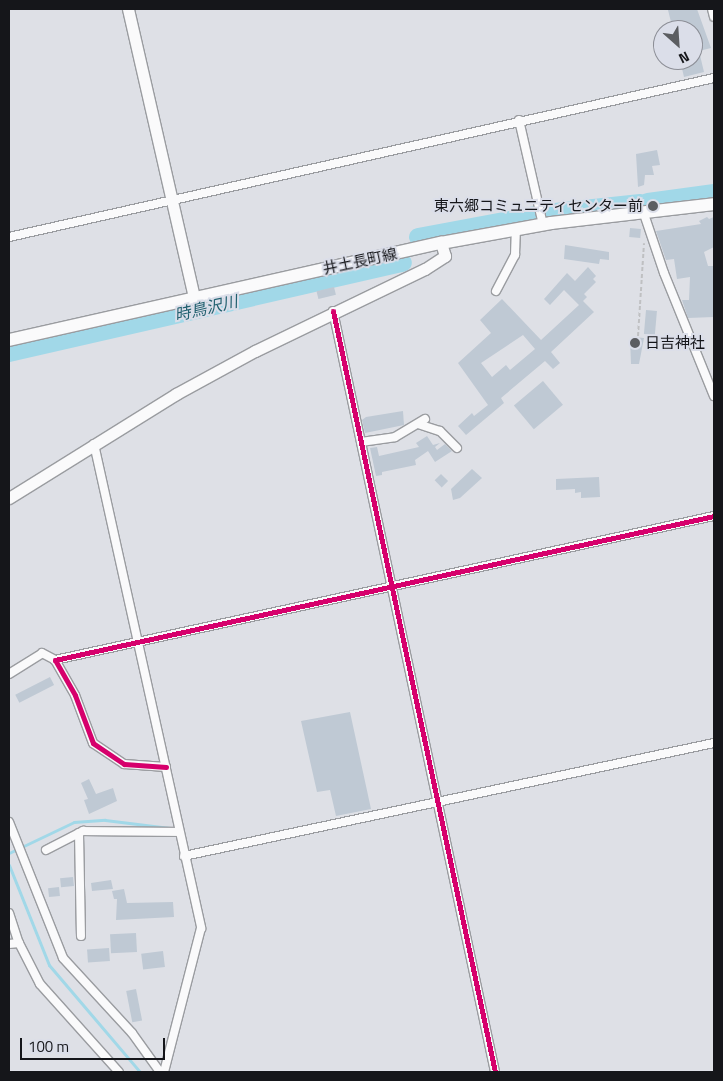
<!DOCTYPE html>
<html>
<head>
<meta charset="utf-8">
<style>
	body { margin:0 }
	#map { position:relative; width:723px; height:1081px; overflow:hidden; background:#dee0e6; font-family:"Titillium Web","Noto Sans JP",sans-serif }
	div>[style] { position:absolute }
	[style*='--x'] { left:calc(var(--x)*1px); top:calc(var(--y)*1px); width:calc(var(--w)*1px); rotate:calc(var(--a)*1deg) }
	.stream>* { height:3px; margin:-1.5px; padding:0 1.5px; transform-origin:1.5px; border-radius:1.5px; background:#a1d8e8 }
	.river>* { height:18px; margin:-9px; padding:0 9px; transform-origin:9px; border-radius:9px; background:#a1d8e8 }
	.building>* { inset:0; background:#bfc9d4; transform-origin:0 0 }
	.path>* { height:2px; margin-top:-1px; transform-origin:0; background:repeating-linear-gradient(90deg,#bfc0c2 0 4px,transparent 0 6.5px) }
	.roads { filter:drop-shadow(1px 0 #9a9ca0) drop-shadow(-1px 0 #9a9ca0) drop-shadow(0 1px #9a9ca0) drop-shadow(0 -1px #9a9ca0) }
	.street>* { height:8px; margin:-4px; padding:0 4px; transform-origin:4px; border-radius:4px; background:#fafafb }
	.secondary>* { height:11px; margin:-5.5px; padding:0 5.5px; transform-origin:5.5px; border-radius:5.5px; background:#fafafb }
	.primary>* { height:12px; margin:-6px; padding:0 6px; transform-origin:6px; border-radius:6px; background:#fafafb }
	.cycleway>* { height:5px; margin:-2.5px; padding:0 2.5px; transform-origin:2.5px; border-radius:2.5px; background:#d6006c }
	.dots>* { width:14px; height:14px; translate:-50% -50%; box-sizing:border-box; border:2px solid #dbdee9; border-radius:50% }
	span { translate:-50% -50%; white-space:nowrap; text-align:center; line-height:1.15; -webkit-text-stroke:4px #dbdee9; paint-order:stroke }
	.poi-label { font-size:15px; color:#15161a }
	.right { translate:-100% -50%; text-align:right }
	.left { translate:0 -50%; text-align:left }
	.street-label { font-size:15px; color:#15161a }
	.water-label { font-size:16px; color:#21606f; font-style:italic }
	.frame { position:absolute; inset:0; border:10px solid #15161a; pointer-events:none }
	.north { position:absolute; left:653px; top:20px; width:50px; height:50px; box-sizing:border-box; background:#dbdee9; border:1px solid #8c8e96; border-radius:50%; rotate:154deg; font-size:14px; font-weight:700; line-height:20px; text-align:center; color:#15161a }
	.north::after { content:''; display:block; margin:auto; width:18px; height:22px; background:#5b5d61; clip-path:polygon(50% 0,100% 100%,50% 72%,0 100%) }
	.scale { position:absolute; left:20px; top:1038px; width:145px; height:22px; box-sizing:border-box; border:2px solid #15161a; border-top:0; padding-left:6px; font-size:15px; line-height:18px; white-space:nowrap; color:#15161a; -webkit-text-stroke:4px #dbdee9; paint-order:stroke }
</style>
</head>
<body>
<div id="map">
	<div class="stream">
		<i style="--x:9;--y:853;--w:72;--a:-25.5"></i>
		<i style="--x:74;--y:822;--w:31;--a:-4"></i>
		<i style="--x:105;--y:820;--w:65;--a:7"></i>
		<i style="--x:9;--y:865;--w:108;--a:68.2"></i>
		<i style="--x:49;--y:965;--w:140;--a:49.6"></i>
	</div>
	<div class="river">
		<i style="--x:648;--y:202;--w:67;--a:-7.8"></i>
		<i style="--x:546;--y:213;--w:95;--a:-6.1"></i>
		<i style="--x:418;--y:237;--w:120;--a:-10.6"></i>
		<i style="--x:9;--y:353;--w:404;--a:-12.9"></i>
	</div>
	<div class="building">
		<i style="clip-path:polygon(697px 9px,711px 48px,699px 51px,704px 72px,684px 77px,680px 60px,693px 60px,693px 30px,673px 30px,668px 10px)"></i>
		<i style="clip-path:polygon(657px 150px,660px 165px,652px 166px,654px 175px,645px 175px,644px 185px,638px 187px,636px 154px)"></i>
		<i style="clip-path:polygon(707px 217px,709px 219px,714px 217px,714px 247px,704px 252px,708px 266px,714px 266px,714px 317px,688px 318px,682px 300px,689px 300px,690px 277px,677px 279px,674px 259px,666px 260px,656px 231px,701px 224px,699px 221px)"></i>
		<i style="left:630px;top:228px;width:11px;height:9px;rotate:5deg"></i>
		<i style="clip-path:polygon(565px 245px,609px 252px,609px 260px,600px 259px,599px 264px,564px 259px)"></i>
		<i style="clip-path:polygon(evenodd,588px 267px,596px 276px,593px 279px,596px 282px,584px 294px,587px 297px,583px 301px,594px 312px,551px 352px,560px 363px,553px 369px,545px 361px,501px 398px,504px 403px,466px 435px,458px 426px,472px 413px,474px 416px,488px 405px,458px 363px,491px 333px,480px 320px,502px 299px,541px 340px,579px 305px,564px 290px,550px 305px,544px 299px,567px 273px,575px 281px,588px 267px,523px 335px,535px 349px,510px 370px,506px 365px,492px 377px,481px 363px,523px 335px)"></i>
		<i style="left:334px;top:287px;width:8px;height:18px;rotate:76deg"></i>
		<i style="left:646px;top:310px;width:11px;height:24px;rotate:5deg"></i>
		<i style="clip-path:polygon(633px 337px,644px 338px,639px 364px,631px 364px,630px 339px)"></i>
		<i style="left:543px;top:381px;width:31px;height:38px;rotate:50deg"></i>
		<i style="clip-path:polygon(403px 411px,404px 425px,365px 433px,362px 420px,366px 417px)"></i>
		<i style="clip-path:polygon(427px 436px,433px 445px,440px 443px,435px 447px,437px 450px,445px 444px,452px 451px,435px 462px,428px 451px,415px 460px,416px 465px,382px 472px,382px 475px,376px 476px,370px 448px,377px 447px,379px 456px,419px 447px,416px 443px)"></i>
		<i style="clip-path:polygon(472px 469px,482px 478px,460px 498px,453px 500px,451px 489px)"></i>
		<i style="left:441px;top:474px;width:10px;height:9px;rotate:45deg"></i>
		<i style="clip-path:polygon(599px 477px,600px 497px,581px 498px,581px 492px,575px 493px,575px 489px,556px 490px,556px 479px)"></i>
		<i style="left:50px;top:677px;width:9px;height:39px;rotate:63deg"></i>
		<i style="clip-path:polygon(350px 712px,371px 809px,336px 816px,330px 790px,317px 792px,301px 721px)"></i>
		<i style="clip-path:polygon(89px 779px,96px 794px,113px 788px,117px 801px,89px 814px,84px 800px,88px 799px,81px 783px)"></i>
		<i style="left:73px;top:877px;width:9px;height:13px;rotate:84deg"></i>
		<i style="clip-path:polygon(111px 880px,113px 889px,92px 891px,91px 883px)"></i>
		<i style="left:59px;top:887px;width:9px;height:11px;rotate:84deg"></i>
		<i style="clip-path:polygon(124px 889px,127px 903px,173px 902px,174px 917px,116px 920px,117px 899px,114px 899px,112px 891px)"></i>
		<i style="left:136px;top:933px;width:19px;height:26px;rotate:87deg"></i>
		<i style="left:109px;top:948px;width:13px;height:22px;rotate:86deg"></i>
		<i style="left:163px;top:951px;width:16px;height:22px;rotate:83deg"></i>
		<i style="left:136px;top:989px;width:32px;height:10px;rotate:79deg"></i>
	</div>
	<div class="path">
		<i style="--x:638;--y:336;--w:93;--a:-86.3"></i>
	</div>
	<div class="roads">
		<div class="street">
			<i style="--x:712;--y:9;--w:8;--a:76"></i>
			<i style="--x:519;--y:120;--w:108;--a:77.1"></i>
			<i style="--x:643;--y:211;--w:65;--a:71.3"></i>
			<i style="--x:664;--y:273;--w:133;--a:67.9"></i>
			<i style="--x:9;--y:237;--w:723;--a:-12.71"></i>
			<i style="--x:496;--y:291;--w:41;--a:-62.2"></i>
			<i style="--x:515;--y:255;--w:26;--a:-88"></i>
			<i style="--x:333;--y:311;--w:778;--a:77.98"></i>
			<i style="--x:418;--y:424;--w:23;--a:18"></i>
			<i style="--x:440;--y:431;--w:24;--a:45"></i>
			<i style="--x:361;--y:442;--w:34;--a:-8"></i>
			<i style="--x:395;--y:437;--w:35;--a:-31"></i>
			<i style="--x:94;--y:444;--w:496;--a:77.5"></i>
			<i style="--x:201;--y:928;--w:149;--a:104.4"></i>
			<i style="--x:9;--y:674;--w:39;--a:-32"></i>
			<i style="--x:42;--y:653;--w:15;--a:28"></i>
			<i style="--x:166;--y:767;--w:42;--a:-175.9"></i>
			<i style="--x:124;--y:764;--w:37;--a:-146"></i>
			<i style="--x:93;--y:743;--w:51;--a:-110.6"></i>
			<i style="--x:75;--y:695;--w:40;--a:-119.7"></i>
			<i style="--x:55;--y:660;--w:675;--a:-12.33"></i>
			<i style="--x:9;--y:822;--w:146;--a:68.3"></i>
			<i style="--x:63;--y:958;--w:102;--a:47.4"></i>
			<i style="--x:132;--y:1033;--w:48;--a:54.3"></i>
			<i style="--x:79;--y:833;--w:103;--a:88.9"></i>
			<i style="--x:46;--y:850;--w:42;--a:-27.2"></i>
			<i style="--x:83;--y:831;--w:96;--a:0.6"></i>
			<i style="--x:184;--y:856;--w:542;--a:-12.04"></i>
			<i style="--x:9;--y:913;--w:32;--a:72"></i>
			<i style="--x:19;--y:943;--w:10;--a:174"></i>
			<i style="--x:19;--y:943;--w:46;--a:62.9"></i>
			<i style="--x:40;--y:984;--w:118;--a:48.1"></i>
		</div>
		<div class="secondary">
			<i style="--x:128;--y:9;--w:295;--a:77.1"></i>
			<i style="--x:9;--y:498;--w:197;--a:-31.9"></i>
			<i style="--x:176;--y:394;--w:90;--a:-28.6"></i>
			<i style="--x:255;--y:351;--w:189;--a:-25.8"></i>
			<i style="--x:425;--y:269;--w:24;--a:-33"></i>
			<i style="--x:445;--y:256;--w:14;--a:-107"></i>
		</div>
		<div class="primary">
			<i style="--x:9;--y:340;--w:443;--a:-12.7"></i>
			<i style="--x:441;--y:243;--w:112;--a:-10.3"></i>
			<i style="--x:551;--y:223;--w:164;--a:-6.6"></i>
		</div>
	</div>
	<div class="cycleway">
		<i style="--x:333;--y:311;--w:778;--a:77.98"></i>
		<i style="--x:166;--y:767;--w:42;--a:-175.9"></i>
		<i style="--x:124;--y:764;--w:37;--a:-146"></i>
		<i style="--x:93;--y:743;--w:51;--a:-110.6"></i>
		<i style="--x:75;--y:695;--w:40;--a:-119.7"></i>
		<i style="--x:55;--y:660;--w:675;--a:-12.33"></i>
	</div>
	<div class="dots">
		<i style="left:653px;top:206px;background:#5b5d61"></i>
		<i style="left:635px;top:343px;background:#5b5d61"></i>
	</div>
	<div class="poi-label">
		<span class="right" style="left:643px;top:206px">東六郷コミュニティセンター前</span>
		<span class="left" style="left:645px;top:343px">日吉神社</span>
	</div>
	<div class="street-label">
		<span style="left:360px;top:261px;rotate:-12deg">井土長町線</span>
	</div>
	<div class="water-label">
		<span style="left:206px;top:308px;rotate:-13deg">時鳥沢川</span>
	</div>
	<div class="frame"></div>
	<div class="north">N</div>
	<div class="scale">100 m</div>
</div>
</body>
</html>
